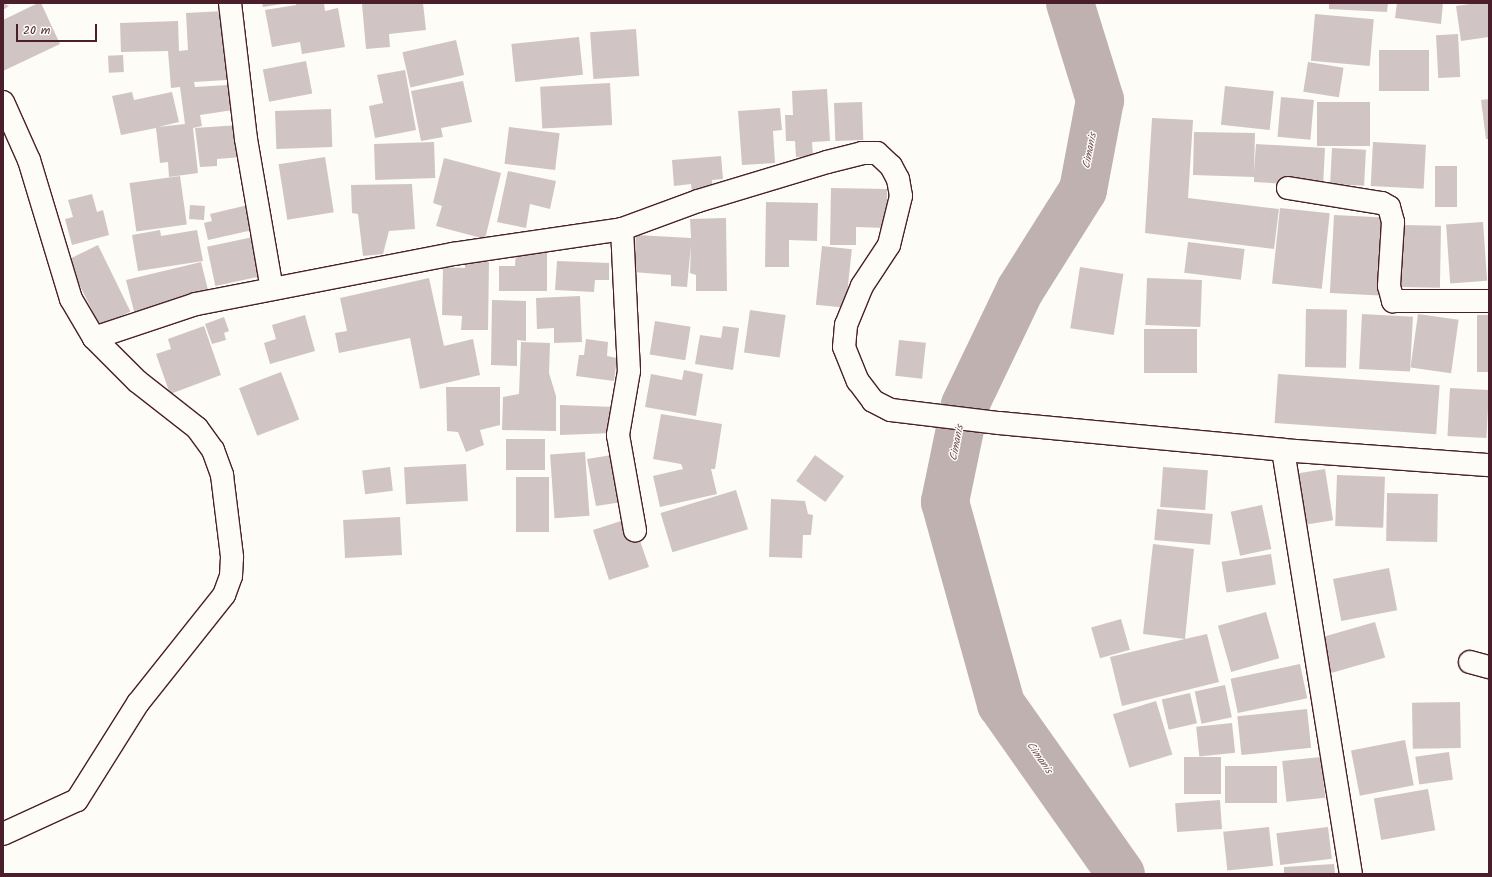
<!DOCTYPE html>
<html>
<head>
<meta charset="utf-8">
<style>
	body { margin:0 }
	#map { position:relative; width:1492px; height:877px; overflow:hidden; background:#fdfcf7; font-family:Kalam,sans-serif }
	div>[style] { position:absolute }
	[style*='--x'] { left:calc(var(--x)*1px); top:calc(var(--y)*1px); width:calc(var(--w)*1px); rotate:calc(var(--a)*1deg) }
	.river>* { height:48px; margin:-24px; padding:0 24px; transform-origin:24px; border-radius:24px; background:#c0b1b1 }
	.building>* { inset:0; background:#d0c5c4; transform-origin:0 0 }
	.roads { filter:drop-shadow(1px 0 #4a1f2b) drop-shadow(-1px 0 #4a1f2b) drop-shadow(0 1px #4a1f2b) drop-shadow(0 -1px #4a1f2b) }
	.minor>* { height:22px; margin:-11px; padding:0 11px; transform-origin:11px; border-radius:11px; background:#fdfcf7 }
	span { translate:-50% -50%; white-space:nowrap; text-align:center; line-height:1.15; -webkit-text-stroke:3px #fdfcf7; paint-order:stroke }
	.water-label { font-size:11px; color:#73525a; font-style:italic }
	.frame { position:absolute; inset:0; border:4px solid #4a1f2b; pointer-events:none }
	.scale { position:absolute; left:16px; top:24px; width:81px; height:18px; box-sizing:border-box; border:2px solid #4a1f2b; border-top:0; padding-left:5px; font-size:12px; line-height:14px; white-space:nowrap; color:#4a1f2b; -webkit-text-stroke:3px #fdfcf7; paint-order:stroke }
</style>
</head>
<body>
<div id="map">
	<div class="river">
		<i style="--x:1070;--y:3;--w:102;--a:72.8"></i>
		<i style="--x:1100;--y:100;--w:92;--a:100.7"></i>
		<i style="--x:1083;--y:190;--w:118;--a:122.2"></i>
		<i style="--x:1020;--y:290;--w:127;--a:115.6"></i>
		<i style="--x:965;--y:405;--w:99;--a:101.7"></i>
		<i style="--x:945;--y:502;--w:210;--a:74.5"></i>
		<i style="--x:1001;--y:704;--w:208;--a:54.8"></i>
	</div>
	<div class="building">
		<i style="clip-path:polygon(3px 3px,9px 6px,3px 10px)"></i>
		<i style="clip-path:polygon(38px 3px,41px 3px,60px 44px,3px 71px,3px 20px)"></i>
		<i style="clip-path:polygon(262px 3px,282px 3px,282px 4px,263px 7px)"></i>
		<i style="clip-path:polygon(296px 3px,324px 3px,325px 11px,338px 8px,345px 47px,302px 54px,300px 42px,272px 47px,265px 10px,296px 5px)"></i>
		<i style="clip-path:polygon(423px 3px,426px 30px,389px 34px,390px 47px,366px 49px,362px 4px)"></i>
		<i style="clip-path:polygon(1329px 3px,1388px 3px,1387px 12px,1329px 9px)"></i>
		<i style="clip-path:polygon(1397px 3px,1443px 3px,1441px 24px,1395px 18px)"></i>
		<i style="clip-path:polygon(1477px 3px,1489px 3px,1489px 37px,1461px 41px,1456px 6px)"></i>
		<i style="clip-path:polygon(225px 11px,227px 80px,194px 82px,195px 87px,228px 85px,233px 110px,200px 115px,202px 126px,193px 128px,198px 173px,169px 177px,168px 162px,160px 163px,156px 128px,121px 135px,112px 96px,132px 92px,134px 100px,172px 92px,179px 122px,158px 127px,185px 124px,180px 87px,171px 88px,168px 51px,121px 52px,120px 23px,178px 21px,179px 51px,188px 50px,186px 13px)"></i>
		<i style="left:1315px;top:14px;width:59px;height:47px;rotate:5deg"></i>
		<i style="left:636px;top:29px;width:47px;height:46px;rotate:86deg"></i>
		<i style="left:1458px;top:34px;width:43px;height:22px;rotate:87deg"></i>
		<i style="left:579px;top:37px;width:38px;height:68px;rotate:84deg"></i>
		<i style="left:456px;top:40px;width:36px;height:55px;rotate:77deg"></i>
		<i style="left:1379px;top:50px;width:50px;height:41px"></i>
		<i style="left:123px;top:55px;width:17px;height:15px;rotate:87deg"></i>
		<i style="left:306px;top:61px;width:33px;height:44px;rotate:79deg"></i>
		<i style="left:1308px;top:62px;width:36px;height:30px;rotate:9deg"></i>
		<i style="clip-path:polygon(405px 70px,416px 130px,375px 138px,369px 106px,383px 103px,377px 75px)"></i>
		<i style="clip-path:polygon(463px 81px,472px 122px,441px 128px,443px 137px,421px 141px,411px 91px)"></i>
		<i style="left:610px;top:83px;width:42px;height:70px;rotate:87deg"></i>
		<i style="left:1225px;top:86px;width:49px;height:39px;rotate:6deg"></i>
		<i style="clip-path:polygon(827px 89px,830px 141px,812px 142px,813px 156px,796px 157px,795px 141px,786px 141px,785px 115px,793px 115px,792px 91px)"></i>
		<i style="left:1281px;top:97px;width:33px;height:40px;rotate:5deg"></i>
		<i style="clip-path:polygon(1489px 99px,1489px 139px,1486px 139px,1481px 100px)"></i>
		<i style="left:862px;top:102px;width:38px;height:28px;rotate:88deg"></i>
		<i style="left:1317px;top:102px;width:53px;height:44px"></i>
		<i style="clip-path:polygon(780px 108px,782px 130px,773px 131px,775px 163px,742px 165px,738px 111px)"></i>
		<i style="left:331px;top:109px;width:38px;height:56px;rotate:88deg"></i>
		<i style="clip-path:polygon(1152px 118px,1193px 120px,1188px 198px,1279px 209px,1274px 249px,1145px 233px)"></i>
		<i style="clip-path:polygon(239px 125px,242px 157px,217px 159px,217px 166px,200px 167px,195px 128px)"></i>
		<i style="left:509px;top:127px;width:51px;height:37px;rotate:7deg"></i>
		<i style="clip-path:polygon(1194px 132px,1255px 133px,1254px 172px,1256px 144px,1325px 148px,1323px 186px,1254px 182px,1254px 177px,1193px 175px)"></i>
		<i style="left:434px;top:142px;width:36px;height:60px;rotate:88deg"></i>
		<i style="left:1373px;top:142px;width:53px;height:44px;rotate:3deg"></i>
		<i style="left:1332px;top:148px;width:34px;height:36px;rotate:3deg"></i>
		<i style="clip-path:polygon(721px 156px,723px 179px,712px 180px,713px 191px,692px 192px,691px 184px,674px 186px,672px 160px)"></i>
		<i style="left:325px;top:157px;width:56px;height:47px;rotate:81deg"></i>
		<i style="clip-path:polygon(444px 158px,501px 173px,485px 239px,436px 226px,442px 206px,433px 203px)"></i>
		<i style="left:1457px;top:166px;width:41px;height:22px;rotate:90deg"></i>
		<i style="clip-path:polygon(508px 171px,556px 181px,550px 209px,530px 204px,526px 228px,497px 222px)"></i>
		<i style="left:180px;top:176px;width:49px;height:51px;rotate:82deg"></i>
		<i style="clip-path:polygon(412px 184px,415px 229px,389px 231px,383px 254px,363px 256px,358px 214px,352px 213px,351px 185px)"></i>
		<i style="clip-path:polygon(831px 188px,887px 189px,887px 228px,856px 227px,856px 245px,830px 245px)"></i>
		<i style="clip-path:polygon(92px 194px,97px 212px,103px 210px,109px 235px,72px 245px,65px 219px,73px 217px,68px 200px)"></i>
		<i style="clip-path:polygon(766px 202px,818px 203px,817px 241px,789px 240px,789px 267px,765px 267px)"></i>
		<i style="clip-path:polygon(252px 204px,257px 229px,208px 240px,204px 223px,212px 221px,210px 214px)"></i>
		<i style="left:190px;top:205px;width:15px;height:14px;rotate:4deg"></i>
		<i style="left:1280px;top:208px;width:50px;height:76px;rotate:6deg"></i>
		<i style="left:1334px;top:215px;width:50px;height:78px;rotate:3deg"></i>
		<i style="clip-path:polygon(726px 218px,727px 291px,696px 291px,696px 275px,690px 273px,691px 245px,687px 287px,671px 286px,671px 275px,633px 272px,636px 235px,691px 238px,690px 219px)"></i>
		<i style="left:1483px;top:222px;width:59px;height:37px;rotate:86deg"></i>
		<i style="left:1402px;top:225px;width:39px;height:62px;rotate:1deg"></i>
		<i style="clip-path:polygon(160px 230px,161px 236px,197px 230px,203px 261px,138px 271px,132px 235px)"></i>
		<i style="left:253px;top:237px;width:40px;height:47px;rotate:78deg"></i>
		<i style="left:1188px;top:242px;width:57px;height:31px;rotate:7deg"></i>
		<i style="left:98px;top:245px;width:74px;height:34px;rotate:64deg"></i>
		<i style="left:822px;top:246px;width:30px;height:59px;rotate:6deg"></i>
		<i style="clip-path:polygon(516px 250px,547px 250px,547px 291px,499px 291px,499px 266px,515px 266px)"></i>
		<i style="clip-path:polygon(557px 261px,609px 263px,609px 280px,595px 280px,594px 292px,555px 290px)"></i>
		<i style="clip-path:polygon(201px 262px,209px 294px,136px 319px,126px 280px)"></i>
		<i style="clip-path:polygon(465px 262px,489px 262px,488px 330px,461px 330px,462px 316px,442px 315px,443px 267px,465px 268px)"></i>
		<i style="left:1080px;top:267px;width:44px;height:62px;rotate:9deg"></i>
		<i style="clip-path:polygon(429px 278px,444px 346px,473px 339px,480px 375px,420px 389px,410px 338px,339px 353px,335px 333px,347px 331px,340px 298px)"></i>
		<i style="left:1147px;top:278px;width:55px;height:47px;rotate:2deg"></i>
		<i style="clip-path:polygon(580px 296px,582px 342px,554px 343px,554px 328px,537px 329px,536px 298px)"></i>
		<i style="clip-path:polygon(492px 300px,526px 301px,526px 341px,517px 340px,517px 366px,491px 365px)"></i>
		<i style="left:1306px;top:309px;width:41px;height:58px;rotate:1deg"></i>
		<i style="left:750px;top:310px;width:36px;height:43px;rotate:8deg"></i>
		<i style="left:1362px;top:314px;width:51px;height:55px;rotate:3deg"></i>
		<i style="left:1418px;top:314px;width:41px;height:54px;rotate:8deg"></i>
		<i style="clip-path:polygon(305px 315px,315px 351px,270px 364px,264px 343px,276px 339px,272px 325px)"></i>
		<i style="left:1477px;top:315px;width:12px;height:57px"></i>
		<i style="clip-path:polygon(224px 317px,229px 331px,224px 333px,226px 340px,212px 344px,205px 324px)"></i>
		<i style="left:655px;top:321px;width:36px;height:34px;rotate:9deg"></i>
		<i style="clip-path:polygon(204px 326px,221px 375px,170px 394px,156px 354px,171px 349px,168px 339px)"></i>
		<i style="clip-path:polygon(723px 326px,739px 328px,733px 370px,695px 364px,700px 335px,721px 338px)"></i>
		<i style="left:1144px;top:329px;width:53px;height:44px"></i>
		<i style="clip-path:polygon(586px 339px,608px 342px,607px 356px,617px 358px,614px 381px,576px 376px,579px 355px,584px 355px)"></i>
		<i style="left:899px;top:340px;width:27px;height:36px;rotate:6deg"></i>
		<i style="clip-path:polygon(521px 342px,550px 343px,549px 373px,556px 396px,556px 431px,502px 430px,503px 397px,519px 394px)"></i>
		<i style="clip-path:polygon(684px 370px,703px 374px,696px 416px,645px 407px,651px 374px,682px 380px)"></i>
		<i style="left:281px;top:372px;width:51px;height:45px;rotate:69deg"></i>
		<i style="left:1278px;top:374px;width:162px;height:49px;rotate:4deg"></i>
		<i style="clip-path:polygon(446px 387px,500px 387px,500px 425px,480px 430px,484px 445px,466px 452px,458px 432px,447px 431px)"></i>
		<i style="left:1450px;top:388px;width:39px;height:48px;rotate:3deg"></i>
		<i style="clip-path:polygon(560px 405px,615px 407px,613px 433px,560px 435px)"></i>
		<i style="clip-path:polygon(661px 414px,722px 424px,715px 469px,711px 469px,717px 494px,660px 507px,653px 476px,683px 469px,681px 464px,653px 459px)"></i>
		<i style="left:506px;top:439px;width:39px;height:31px"></i>
		<i style="left:585px;top:452px;width:64px;height:35px;rotate:86deg"></i>
		<i style="clip-path:polygon(612px 455px,629px 501px,596px 506px,587px 459px)"></i>
		<i style="left:815px;top:455px;width:36px;height:32px;rotate:36deg"></i>
		<i style="left:466px;top:464px;width:37px;height:62px;rotate:87deg"></i>
		<i style="left:390px;top:467px;width:24px;height:28px;rotate:83deg"></i>
		<i style="left:1163px;top:467px;width:45px;height:40px;rotate:4deg"></i>
		<i style="left:1325px;top:469px;width:52px;height:38px;rotate:81deg"></i>
		<i style="left:1337px;top:475px;width:48px;height:51px;rotate:2deg"></i>
		<i style="left:516px;top:477px;width:33px;height:55px"></i>
		<i style="left:736px;top:490px;width:41px;height:79px;rotate:73deg"></i>
		<i style="left:1387px;top:493px;width:51px;height:48px;rotate:1deg"></i>
		<i style="clip-path:polygon(771px 499px,805px 501px,808px 514px,813px 515px,811px 535px,803px 535px,802px 558px,769px 557px)"></i>
		<i style="left:1262px;top:505px;width:45px;height:32px;rotate:78deg"></i>
		<i style="left:1157px;top:509px;width:56px;height:31px;rotate:5deg"></i>
		<i style="left:400px;top:517px;width:38px;height:57px;rotate:87deg"></i>
		<i style="clip-path:polygon(624px 520px,638px 535px,649px 567px,609px 580px,593px 530px)"></i>
		<i style="clip-path:polygon(1153px 544px,1194px 549px,1185px 639px,1207px 634px,1219px 682px,1122px 706px,1110px 657px,1185px 639px,1143px 634px)"></i>
		<i style="left:1271px;top:554px;width:31px;height:50px;rotate:81deg"></i>
		<i style="left:1389px;top:568px;width:43px;height:57px;rotate:79deg"></i>
		<i style="left:1266px;top:612px;width:48px;height:50px;rotate:74deg"></i>
		<i style="left:1121px;top:619px;width:32px;height:31px;rotate:74deg"></i>
		<i style="left:1375px;top:622px;width:37px;height:58px;rotate:74deg"></i>
		<i style="left:1300px;top:664px;width:35px;height:71px;rotate:78deg"></i>
		<i style="left:1225px;top:685px;width:33px;height:31px;rotate:78deg"></i>
		<i style="left:1190px;top:693px;width:31px;height:29px;rotate:77deg"></i>
		<i style="left:1156px;top:701px;width:56px;height:45px;rotate:73deg"></i>
		<i style="left:1460px;top:702px;width:46px;height:48px;rotate:89deg"></i>
		<i style="left:1307px;top:709px;width:39px;height:70px;rotate:84deg"></i>
		<i style="left:1232px;top:723px;width:30px;height:36px;rotate:84deg"></i>
		<i style="left:1405px;top:740px;width:46px;height:55px;rotate:79deg"></i>
		<i style="left:1449px;top:752px;width:28px;height:34px;rotate:82deg"></i>
		<i style="left:1221px;top:757px;width:37px;height:37px;rotate:90deg"></i>
		<i style="left:1321px;top:757px;width:41px;height:39px;rotate:84deg"></i>
		<i style="left:1225px;top:766px;width:52px;height:37px"></i>
		<i style="left:1428px;top:789px;width:42px;height:55px;rotate:80deg"></i>
		<i style="left:1220px;top:800px;width:29px;height:45px;rotate:86deg"></i>
		<i style="left:1269px;top:827px;width:39px;height:46px;rotate:84deg"></i>
		<i style="left:1328px;top:827px;width:32px;height:52px;rotate:83deg"></i>
		<i style="clip-path:polygon(1334px 864px,1335px 874px,1284px 874px,1284px 867px)"></i>
	</div>
	<div class="roads">
		<div class="minor">
			<i style="--x:230;--y:3;--w:137;--a:83.3"></i>
			<i style="--x:246;--y:139;--w:152;--a:80.2"></i>
			<i style="--x:3;--y:102;--w:64;--a:65.9"></i>
			<i style="--x:29;--y:160;--w:145;--a:73.2"></i>
			<i style="--x:71;--y:299;--w:45;--a:59.5"></i>
			<i style="--x:94;--y:338;--w:61;--a:45"></i>
			<i style="--x:137;--y:381;--w:76;--a:38.1"></i>
			<i style="--x:197;--y:428;--w:27;--a:54"></i>
			<i style="--x:213;--y:450;--w:27;--a:70"></i>
			<i style="--x:222;--y:475;--w:83;--a:83"></i>
			<i style="--x:232;--y:557;--w:19;--a:93"></i>
			<i style="--x:231;--y:576;--w:20;--a:110"></i>
			<i style="--x:224;--y:595;--w:138;--a:128.5"></i>
			<i style="--x:138;--y:703;--w:115;--a:122.2"></i>
			<i style="--x:77;--y:800;--w:81;--a:155.3"></i>
			<i style="--x:1288;--y:188;--w:95;--a:9.1"></i>
			<i style="--x:1382;--y:203;--w:8;--a:30"></i>
			<i style="--x:1389;--y:207;--w:16;--a:75"></i>
			<i style="--x:1393;--y:222;--w:64;--a:93.6"></i>
			<i style="--x:1389;--y:286;--w:16;--a:75"></i>
			<i style="--x:1393;--y:301;--w:96;--a:0"></i>
			<i style="--x:622;--y:229;--w:142;--a:87.2"></i>
			<i style="--x:629;--y:371;--w:65;--a:99.8"></i>
			<i style="--x:618;--y:435;--w:97;--a:79.9"></i>
			<i style="--x:94;--y:338;--w:108;--a:-18.4"></i>
			<i style="--x:196;--y:304;--w:262;--a:-11"></i>
			<i style="--x:453;--y:254;--w:171;--a:-8.4"></i>
			<i style="--x:622;--y:229;--w:81;--a:-20.2"></i>
			<i style="--x:698;--y:201;--w:135;--a:-16.8"></i>
			<i style="--x:827;--y:162;--w:36;--a:-14"></i>
			<i style="--x:862;--y:153;--w:15;--a:0"></i>
			<i style="--x:877;--y:153;--w:19;--a:43"></i>
			<i style="--x:891;--y:166;--w:15;--a:62"></i>
			<i style="--x:898;--y:179;--w:17;--a:80"></i>
			<i style="--x:901;--y:196;--w:50;--a:103.8"></i>
			<i style="--x:889;--y:245;--w:49;--a:123.4"></i>
			<i style="--x:862;--y:286;--w:42;--a:112.3"></i>
			<i style="--x:846;--y:325;--w:22;--a:95"></i>
			<i style="--x:844;--y:347;--w:37;--a:68"></i>
			<i style="--x:858;--y:381;--w:25;--a:53"></i>
			<i style="--x:873;--y:401;--w:20;--a:27"></i>
			<i style="--x:891;--y:410;--w:109;--a:6.9"></i>
			<i style="--x:999;--y:423;--w:285;--a:5.4"></i>
			<i style="--x:1283;--y:450;--w:207;--a:4.2"></i>
			<i style="--x:1283;--y:450;--w:429;--a:80.9"></i>
			<i style="--x:1470;--y:662;--w:20;--a:15"></i>
		</div>
	</div>
	<div class="water-label">
		<span style="left:1090px;top:151px;rotate:-79deg">Cimanis</span>
		<span style="left:957px;top:443px;rotate:-79deg">Cimanis</span>
		<span style="left:1039px;top:758px;rotate:55deg">Cimanis</span>
	</div>
	<div class="frame"></div>
	<div class="scale">20 m</div>
</div>
</body>
</html>
